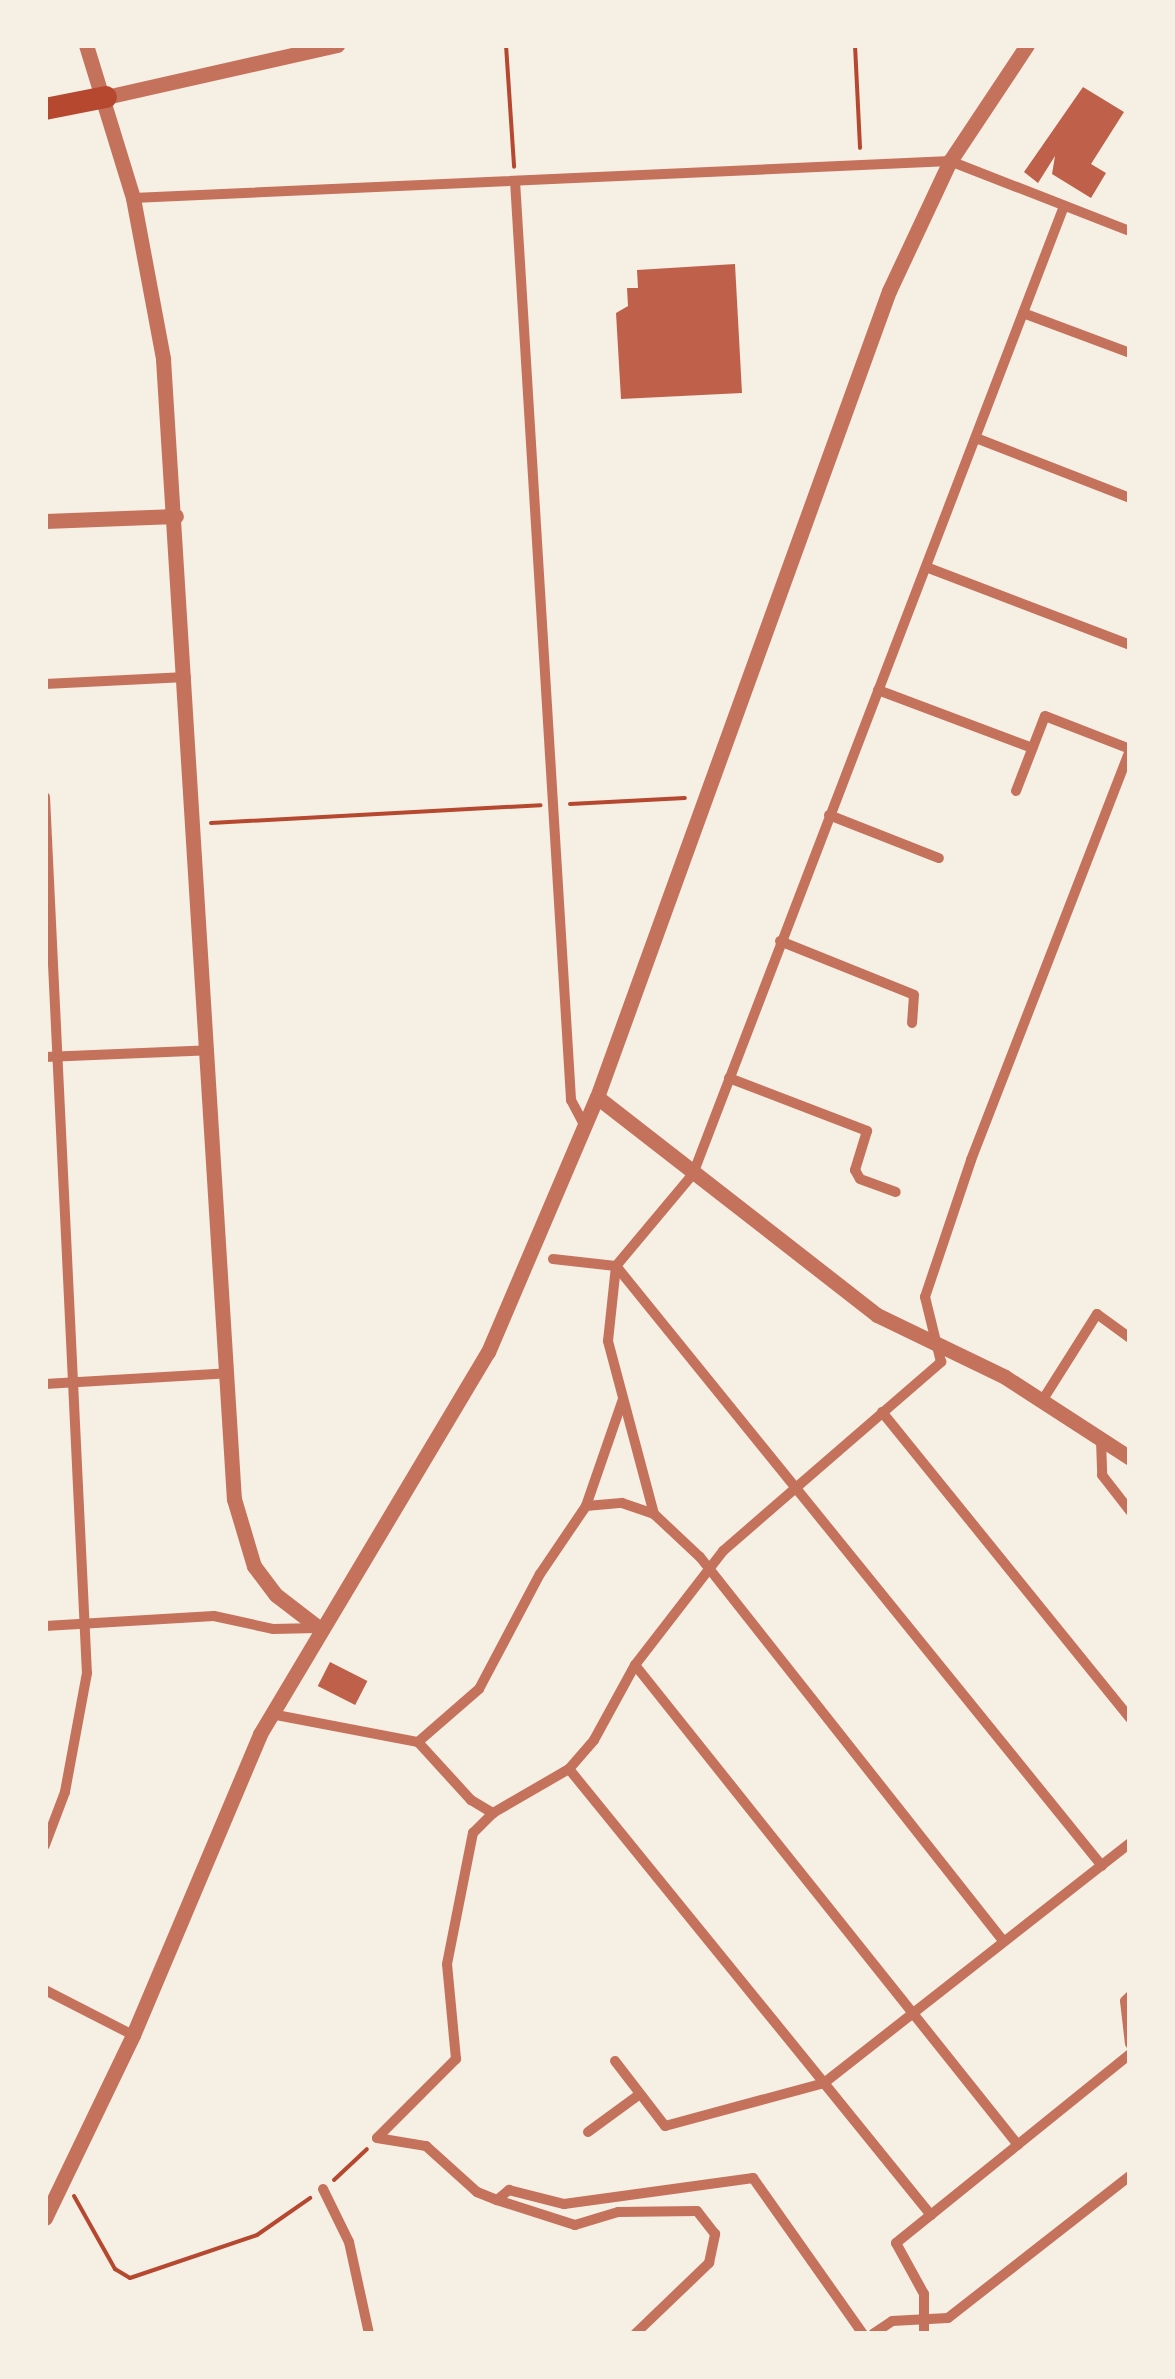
<!DOCTYPE html>
<html>
<head>
<meta charset="utf-8">
<style>
	body { margin:0 }
	#map { position:relative; width:1175px; height:2379px; overflow:hidden; background:#f6efe4; font-family:"Alegreya Sans",sans-serif }
	div>[style] { position:absolute }
	[style*='--x'] { left:calc(var(--x)*1px); top:calc(var(--y)*1px); width:calc(var(--w)*1px); rotate:calc(var(--a)*1deg) }
	.building>* { inset:0; background:#bf614a; transform-origin:0 0 }
	.path>* { height:4px; margin:-2px; padding:0 2px; transform-origin:2px; border-radius:2px; background:#b5482f }
	.minor>* { height:10px; margin:-5px; padding:0 5px; transform-origin:5px; border-radius:5px; background:#c5725c }
	.tertiary>* { height:15px; margin:-7.5px; padding:0 7.5px; transform-origin:7.5px; border-radius:7.5px; background:#c5725c }
	.motorway>* { height:22px; margin:-11px; padding:0 11px; transform-origin:11px; border-radius:11px; background:#b5482f }
	span { translate:-50% -50%; white-space:nowrap; text-align:center; line-height:1.15; -webkit-text-stroke:8px #f6efe4; paint-order:stroke }
	.frame { position:absolute; inset:0; border:48px solid #f6efe4; pointer-events:none }
</style>
</head>
<body>
<div id="map">
	<div class="building">
		<i style="clip-path:polygon(1083px 87px,1124px 112px,1091px 164px,1106px 173px,1091px 198px,1052px 174px,1055px 156px,1038px 183px,1024px 172px)"></i>
		<i style="clip-path:polygon(735px 264px,742px 393px,621px 399px,616px 313px,628px 306px,627px 288px,638px 288px,637px 270px)"></i>
		<i style="left:330px;top:1662px;width:42px;height:27px;rotate:27deg"></i>
	</div>
	<div class="path">
		<i style="--x:506;--y:45;--w:122;--a:86.2"></i>
		<i style="--x:855;--y:45;--w:103;--a:87.2"></i>
		<i style="--x:570;--y:804;--w:115;--a:-3"></i>
		<i style="--x:211;--y:823;--w:330;--a:-3.1"></i>
		<i style="--x:334;--y:2180;--w:45;--a:-43.2"></i>
		<i style="--x:74;--y:2196;--w:84;--a:60.7"></i>
		<i style="--x:115;--y:2269;--w:17;--a:31"></i>
		<i style="--x:130;--y:2278;--w:134;--a:-18.7"></i>
		<i style="--x:257;--y:2235;--w:65;--a:-34.9"></i>
	</div>
	<div class="minor">
		<i style="--x:515;--y:181;--w:921;--a:86.51"></i>
		<i style="--x:571;--y:1100;--w:27;--a:62"></i>
		<i style="--x:133;--y:198;--w:818;--a:-2.59"></i>
		<i style="--x:950;--y:161;--w:193;--a:21.3"></i>
		<i style="--x:1023;--y:313;--w:114;--a:20.5"></i>
		<i style="--x:976;--y:438;--w:165;--a:21.3"></i>
		<i style="--x:926;--y:567;--w:218;--a:20.9"></i>
		<i style="--x:45;--y:684;--w:141;--a:-2.8"></i>
		<i style="--x:878;--y:690;--w:165;--a:20.6"></i>
		<i style="--x:1016;--y:791;--w:80;--a:-68.9"></i>
		<i style="--x:1045;--y:716;--w:91;--a:21.2"></i>
		<i style="--x:45;--y:797;--w:877;--a:87.26"></i>
		<i style="--x:87;--y:1673;--w:121;--a:100.5"></i>
		<i style="--x:65;--y:1792;--w:57;--a:110.7"></i>
		<i style="--x:829;--y:815;--w:118;--a:21.4"></i>
		<i style="--x:780;--y:941;--w:144;--a:21.9"></i>
		<i style="--x:914;--y:995;--w:28;--a:94"></i>
		<i style="--x:45;--y:1057;--w:164;--a:-2.4"></i>
		<i style="--x:729;--y:1078;--w:148;--a:21"></i>
		<i style="--x:867;--y:1131;--w:41;--a:107.1"></i>
		<i style="--x:855;--y:1170;--w:10;--a:61"></i>
		<i style="--x:860;--y:1179;--w:38;--a:20"></i>
		<i style="--x:553;--y:1259;--w:63;--a:6.3"></i>
		<i style="--x:616;--y:1266;--w:120;--a:-50.1"></i>
		<i style="--x:693;--y:1174;--w:1037;--a:-69.03"></i>
		<i style="--x:45;--y:1384;--w:183;--a:-3.4"></i>
		<i style="--x:1042;--y:1401;--w:103;--a:-57.7"></i>
		<i style="--x:1097;--y:1314;--w:41;--a:36"></i>
		<i style="--x:882;--y:1412;--w:394;--a:51"></i>
		<i style="--x:1101;--y:1440;--w:35;--a:88"></i>
		<i style="--x:1102;--y:1475;--w:46;--a:52.1"></i>
		<i style="--x:586;--y:1506;--w:113;--a:-70.9"></i>
		<i style="--x:654;--y:1514;--w:179;--a:-104.9"></i>
		<i style="--x:608;--y:1341;--w:75;--a:-83.9"></i>
		<i style="--x:616;--y:1266;--w:772;--a:50.99"></i>
		<i style="--x:45;--y:1626;--w:169;--a:-3.4"></i>
		<i style="--x:214;--y:1616;--w:60;--a:12.4"></i>
		<i style="--x:273;--y:1629;--w:44;--a:-1.3"></i>
		<i style="--x:635;--y:1665;--w:614;--a:51.41"></i>
		<i style="--x:271;--y:1714;--w:150;--a:10.8"></i>
		<i style="--x:418;--y:1742;--w:81;--a:-41"></i>
		<i style="--x:479;--y:1689;--w:130;--a:-62.1"></i>
		<i style="--x:540;--y:1574;--w:82;--a:-55.9"></i>
		<i style="--x:586;--y:1506;--w:36;--a:-5"></i>
		<i style="--x:622;--y:1503;--w:34;--a:19"></i>
		<i style="--x:654;--y:1514;--w:63;--a:43.1"></i>
		<i style="--x:700;--y:1557;--w:486;--a:51.7"></i>
		<i style="--x:418;--y:1742;--w:79;--a:47.6"></i>
		<i style="--x:471;--y:1800;--w:26;--a:31"></i>
		<i style="--x:569;--y:1769;--w:405;--a:50.9"></i>
		<i style="--x:824;--y:2083;--w:389;--a:-38.1"></i>
		<i style="--x:45;--y:1990;--w:99;--a:27.1"></i>
		<i style="--x:1130;--y:1996;--w:7;--a:135"></i>
		<i style="--x:1125;--y:2001;--w:43;--a:83.4"></i>
		<i style="--x:615;--y:2061;--w:82;--a:52.4"></i>
		<i style="--x:665;--y:2126;--w:165;--a:-15.1"></i>
		<i style="--x:824;--y:2083;--w:170;--a:51"></i>
		<i style="--x:588;--y:2132;--w:64;--a:-36.2"></i>
		<i style="--x:377;--y:2138;--w:112;--a:-45"></i>
		<i style="--x:456;--y:2059;--w:95;--a:-95.4"></i>
		<i style="--x:447;--y:1964;--w:134;--a:-78.8"></i>
		<i style="--x:473;--y:1833;--w:28;--a:-45"></i>
		<i style="--x:493;--y:1813;--w:88;--a:-30.1"></i>
		<i style="--x:569;--y:1769;--w:38;--a:-49"></i>
		<i style="--x:594;--y:1740;--w:85;--a:-61.3"></i>
		<i style="--x:635;--y:1665;--w:144;--a:-52.3"></i>
		<i style="--x:723;--y:1551;--w:289;--a:-40.9"></i>
		<i style="--x:941;--y:1362;--w:67;--a:-103.8"></i>
		<i style="--x:925;--y:1297;--w:145;--a:-71.4"></i>
		<i style="--x:971;--y:1160;--w:440;--a:-68.8"></i>
		<i style="--x:377;--y:2138;--w:50;--a:9.3"></i>
		<i style="--x:426;--y:2146;--w:69;--a:42"></i>
		<i style="--x:477;--y:2192;--w:22;--a:22"></i>
		<i style="--x:323;--y:2189;--w:59;--a:63.9"></i>
		<i style="--x:349;--y:2242;--w:94;--a:77.7"></i>
		<i style="--x:635;--y:2334;--w:103;--a:-43.8"></i>
		<i style="--x:709;--y:2263;--w:30;--a:-78"></i>
		<i style="--x:715;--y:2234;--w:29;--a:-128"></i>
		<i style="--x:697;--y:2211;--w:79;--a:179.3"></i>
		<i style="--x:618;--y:2212;--w:45;--a:163.2"></i>
		<i style="--x:575;--y:2225;--w:82;--a:-162.2"></i>
		<i style="--x:497;--y:2200;--w:16;--a:-40"></i>
		<i style="--x:509;--y:2190;--w:57;--a:14.3"></i>
		<i style="--x:564;--y:2204;--w:191;--a:-7.8"></i>
		<i style="--x:753;--y:2178;--w:191;--a:54.8"></i>
		<i style="--x:873;--y:2334;--w:23;--a:-34"></i>
		<i style="--x:892;--y:2321;--w:56;--a:-3.1"></i>
		<i style="--x:948;--y:2318;--w:231;--a:-38"></i>
		<i style="--x:924;--y:2334;--w:40;--a:-90"></i>
		<i style="--x:924;--y:2294;--w:58;--a:-118.8"></i>
		<i style="--x:896;--y:2243;--w:301;--a:-38.9"></i>
	</div>
	<div class="tertiary">
		<i style="--x:86;--y:45;--w:160;--a:72.9"></i>
		<i style="--x:133;--y:198;--w:164;--a:79.4"></i>
		<i style="--x:163;--y:359;--w:1142;--a:86.44"></i>
		<i style="--x:234;--y:1499;--w:70;--a:73.4"></i>
		<i style="--x:254;--y:1566;--w:36;--a:53"></i>
		<i style="--x:276;--y:1595;--w:54;--a:37.5"></i>
		<i style="--x:106;--y:97;--w:237;--a:-12.7"></i>
		<i style="--x:45;--y:521;--w:131;--a:-2.2"></i>
		<i style="--x:597;--y:1097;--w:355;--a:37.9"></i>
		<i style="--x:877;--y:1315;--w:142;--a:25.8"></i>
		<i style="--x:1005;--y:1377;--w:149;--a:32.9"></i>
		<i style="--x:45;--y:2218;--w:203;--a:-64.3"></i>
		<i style="--x:133;--y:2035;--w:327;--a:-67.1"></i>
		<i style="--x:260;--y:1734;--w:445;--a:-59.2"></i>
		<i style="--x:488;--y:1352;--w:277;--a:-66.9"></i>
		<i style="--x:597;--y:1097;--w:857;--a:-70.09"></i>
		<i style="--x:889;--y:291;--w:144;--a:-64.9"></i>
		<i style="--x:950;--y:161;--w:139;--a:-56.4"></i>
	</div>
	<div class="motorway">
		<i style="--x:45;--y:109;--w:62;--a:-11.1"></i>
	</div>
	<div class="frame"></div>
</div>
</body>
</html>
